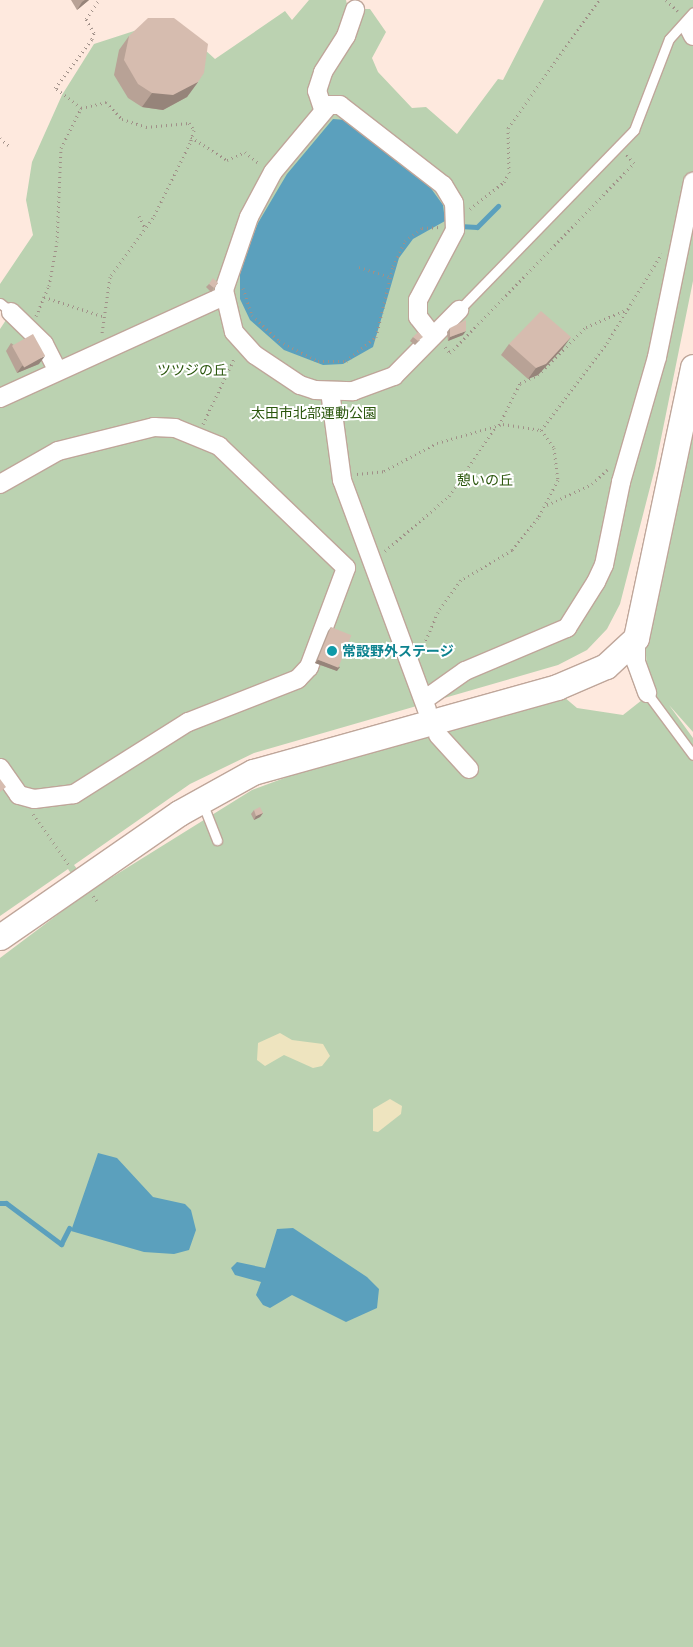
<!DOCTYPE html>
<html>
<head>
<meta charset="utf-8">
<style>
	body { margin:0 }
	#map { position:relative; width:693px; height:1647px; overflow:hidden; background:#fee9de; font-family:Montserrat,"Noto Sans JP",sans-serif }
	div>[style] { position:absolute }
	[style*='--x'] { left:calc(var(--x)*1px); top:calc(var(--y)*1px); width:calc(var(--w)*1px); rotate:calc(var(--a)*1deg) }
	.green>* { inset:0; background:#bbd2b1 }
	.sand>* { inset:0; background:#eee4bf }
	.water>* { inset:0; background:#5ba0bd }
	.stream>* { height:5px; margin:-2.5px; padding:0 2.5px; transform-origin:2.5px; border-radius:2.5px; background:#5ba0bd }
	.path>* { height:3px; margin-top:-1.5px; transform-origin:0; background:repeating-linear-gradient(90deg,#a09088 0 1px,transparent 0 5px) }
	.roads { filter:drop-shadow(1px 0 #bfa69a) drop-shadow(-1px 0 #bfa69a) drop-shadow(0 1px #bfa69a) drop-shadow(0 -1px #bfa69a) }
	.lane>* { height:9px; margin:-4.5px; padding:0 4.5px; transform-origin:4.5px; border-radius:4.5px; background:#fff }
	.street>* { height:18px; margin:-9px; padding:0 9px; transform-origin:9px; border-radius:9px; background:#fff }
	.secondary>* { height:25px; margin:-12.5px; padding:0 12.5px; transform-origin:12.5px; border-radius:12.5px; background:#fff }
	.wall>* { inset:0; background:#b8a296 }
	.shaded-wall>* { inset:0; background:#96847a }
	.building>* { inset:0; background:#d6bcaf; transform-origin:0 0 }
	.dots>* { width:14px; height:14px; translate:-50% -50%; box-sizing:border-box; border:2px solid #fff; border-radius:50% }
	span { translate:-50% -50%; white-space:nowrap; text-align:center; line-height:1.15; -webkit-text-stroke:4px #fff; paint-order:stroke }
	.park-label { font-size:14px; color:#2a560c }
	.culture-label { font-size:14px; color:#0d838f; font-weight:700 }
	.left { translate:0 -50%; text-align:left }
</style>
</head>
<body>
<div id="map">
	<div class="green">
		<i style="clip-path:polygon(309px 0,346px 0,348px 9px,370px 9px,386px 32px,372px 58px,378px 72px,412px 108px,426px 107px,457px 134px,498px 79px,503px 80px,544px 0,693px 0,693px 281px,655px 468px,620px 604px,607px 629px,587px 650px,558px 665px,254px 753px,190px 784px,74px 865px,93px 889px,252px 790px,306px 770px,564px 697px,577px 708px,623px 715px,642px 700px,647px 674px,644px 617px,693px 392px,693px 732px,669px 705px,693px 738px,693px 1647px,0 1647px,0 958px,85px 894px,68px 869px,0 916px,0 329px,14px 308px,0 299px,0 284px,33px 235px,26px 200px,32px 162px,62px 95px,94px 44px,171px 19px,215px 59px,285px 11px,292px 20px)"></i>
	</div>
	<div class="sand">
		<i style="clip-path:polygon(280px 1033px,292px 1040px,323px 1044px,330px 1056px,322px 1066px,313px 1068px,284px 1055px,265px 1066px,257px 1060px,258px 1043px)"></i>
		<i style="clip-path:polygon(390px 1099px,402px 1106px,401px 1114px,378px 1132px,373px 1131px,373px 1109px)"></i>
	</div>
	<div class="water">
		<i style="clip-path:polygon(333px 119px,346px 120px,430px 187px,443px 205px,445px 221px,413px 239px,399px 258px,373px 347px,343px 364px,323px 365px,284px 350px,250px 320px,240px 299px,240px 269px,258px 223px,287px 174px)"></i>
		<i style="clip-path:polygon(98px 1153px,117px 1158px,153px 1197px,185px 1204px,191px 1210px,196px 1230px,189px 1250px,174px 1254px,144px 1252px,71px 1231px)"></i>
		<i style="clip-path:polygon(293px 1228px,367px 1277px,379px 1289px,377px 1308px,346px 1322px,292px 1295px,270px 1308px,263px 1305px,256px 1295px,261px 1282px,235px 1275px,231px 1268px,237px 1262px,265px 1268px,277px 1229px)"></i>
	</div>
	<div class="stream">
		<i style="--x:459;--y:226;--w:18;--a:3"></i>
		<i style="--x:477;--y:227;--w:30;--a:-45"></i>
		<i style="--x:0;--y:1203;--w:6;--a:0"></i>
		<i style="--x:6;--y:1203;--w:69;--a:36.7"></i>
		<i style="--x:61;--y:1244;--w:18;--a:-63"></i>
	</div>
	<div class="path">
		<i style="--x:666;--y:0;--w:16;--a:43"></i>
		<i style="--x:81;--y:108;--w:33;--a:-142"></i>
		<i style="--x:55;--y:88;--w:61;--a:-52.9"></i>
		<i style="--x:92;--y:39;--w:6;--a:-72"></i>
		<i style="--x:94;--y:33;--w:16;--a:-120"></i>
		<i style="--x:86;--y:19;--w:23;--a:-56"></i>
		<i style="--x:191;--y:137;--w:43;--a:32.6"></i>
		<i style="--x:227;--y:160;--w:20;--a:-24"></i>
		<i style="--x:245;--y:152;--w:19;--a:39"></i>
		<i style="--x:0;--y:138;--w:11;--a:41"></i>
		<i style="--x:470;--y:209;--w:43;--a:-38.5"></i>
		<i style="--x:504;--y:182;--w:10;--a:-61"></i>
		<i style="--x:509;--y:173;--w:45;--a:-91.3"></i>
		<i style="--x:508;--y:128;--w:157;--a:-54.6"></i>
		<i style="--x:139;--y:216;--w:13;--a:63"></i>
		<i style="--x:359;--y:267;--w:32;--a:18"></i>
		<i style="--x:243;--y:288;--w:28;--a:72"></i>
		<i style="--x:252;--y:315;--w:37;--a:44"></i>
		<i style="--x:279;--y:341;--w:44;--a:27.1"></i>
		<i style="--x:318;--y:361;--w:28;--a:0"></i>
		<i style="--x:346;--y:361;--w:38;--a:-39"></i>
		<i style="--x:376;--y:337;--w:73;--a:-76.5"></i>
		<i style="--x:393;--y:266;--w:28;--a:-64"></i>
		<i style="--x:405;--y:241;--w:21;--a:-37"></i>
		<i style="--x:422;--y:228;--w:18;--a:-3"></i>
		<i style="--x:44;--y:297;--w:61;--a:18.1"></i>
		<i style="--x:36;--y:316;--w:33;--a:-67"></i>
		<i style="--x:49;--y:286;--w:45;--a:-79.7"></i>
		<i style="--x:57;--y:242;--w:94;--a:-87.6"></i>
		<i style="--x:61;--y:148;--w:45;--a:-63.4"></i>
		<i style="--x:81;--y:108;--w:26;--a:-13"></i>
		<i style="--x:106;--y:102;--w:23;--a:47"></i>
		<i style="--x:122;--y:119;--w:25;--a:18"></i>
		<i style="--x:146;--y:127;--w:43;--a:-5.3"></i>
		<i style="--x:189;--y:123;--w:9;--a:54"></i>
		<i style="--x:194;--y:130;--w:14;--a:107"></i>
		<i style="--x:190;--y:143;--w:84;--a:116.3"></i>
		<i style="--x:153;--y:218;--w:73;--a:126.1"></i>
		<i style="--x:110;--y:277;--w:57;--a:98.1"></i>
		<i style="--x:445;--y:347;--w:8;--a:50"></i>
		<i style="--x:450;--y:353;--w:264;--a:-45.9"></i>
		<i style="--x:634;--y:163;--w:12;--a:-132"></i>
		<i style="--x:203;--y:424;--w:74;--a:-64.5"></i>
		<i style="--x:499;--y:425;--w:47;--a:-63.4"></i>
		<i style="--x:520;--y:383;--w:20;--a:-24"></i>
		<i style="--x:538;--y:375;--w:68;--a:-45"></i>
		<i style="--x:586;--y:327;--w:46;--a:-23.2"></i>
		<i style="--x:541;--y:430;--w:109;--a:-52.8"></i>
		<i style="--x:607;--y:343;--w:105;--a:-58.6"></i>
		<i style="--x:357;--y:474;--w:27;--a:-6"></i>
		<i style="--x:384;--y:471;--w:60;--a:-27.8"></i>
		<i style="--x:437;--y:443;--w:69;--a:-16.1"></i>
		<i style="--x:503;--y:424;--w:38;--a:9"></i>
		<i style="--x:541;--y:430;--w:22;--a:54"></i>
		<i style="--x:554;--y:448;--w:32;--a:83"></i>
		<i style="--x:558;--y:480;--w:43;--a:117.8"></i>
		<i style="--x:538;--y:518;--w:41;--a:129.1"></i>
		<i style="--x:512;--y:550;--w:59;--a:149.5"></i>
		<i style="--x:461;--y:580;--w:39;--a:126"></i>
		<i style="--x:438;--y:612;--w:40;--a:113.4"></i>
		<i style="--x:547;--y:505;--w:50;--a:-25"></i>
		<i style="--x:592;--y:484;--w:21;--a:-43"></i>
		<i style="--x:385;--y:551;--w:84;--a:-40.7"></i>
		<i style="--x:449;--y:496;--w:84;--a:-56.1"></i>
		<i style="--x:33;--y:814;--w:64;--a:54.6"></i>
		<i style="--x:93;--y:896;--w:6;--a:51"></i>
	</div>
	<div class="roads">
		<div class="lane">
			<i style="--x:0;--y:303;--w:14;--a:39"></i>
			<i style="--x:459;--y:310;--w:251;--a:-45.8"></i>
			<i style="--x:634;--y:130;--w:97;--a:-69"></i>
			<i style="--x:669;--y:39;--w:36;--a:-48"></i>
			<i style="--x:647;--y:693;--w:77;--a:53.4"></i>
			<i style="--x:202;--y:802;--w:41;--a:68.5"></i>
		</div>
		<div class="street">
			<i style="--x:689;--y:28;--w:9;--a:63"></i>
			<i style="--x:323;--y:109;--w:19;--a:-108"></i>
			<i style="--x:317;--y:91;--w:20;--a:-72"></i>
			<i style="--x:323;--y:72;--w:43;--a:-57.4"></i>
			<i style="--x:346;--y:36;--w:28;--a:-71"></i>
			<i style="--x:11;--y:312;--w:46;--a:44.1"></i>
			<i style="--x:44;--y:344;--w:30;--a:63"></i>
			<i style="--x:433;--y:336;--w:24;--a:-128"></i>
			<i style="--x:418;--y:317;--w:17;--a:-90"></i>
			<i style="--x:418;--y:300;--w:79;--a:-62.1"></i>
			<i style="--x:455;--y:230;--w:27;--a:-92"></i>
			<i style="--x:454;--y:203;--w:21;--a:-121"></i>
			<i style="--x:443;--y:185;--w:130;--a:-142.2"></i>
			<i style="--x:340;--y:105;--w:11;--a:180"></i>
			<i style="--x:329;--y:105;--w:87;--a:129.9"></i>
			<i style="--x:273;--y:172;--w:51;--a:118.1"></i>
			<i style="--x:249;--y:217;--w:77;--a:108.9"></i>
			<i style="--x:224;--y:290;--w:43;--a:76.6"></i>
			<i style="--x:234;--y:332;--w:31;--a:48"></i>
			<i style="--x:255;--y:355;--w:54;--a:33.7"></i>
			<i style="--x:300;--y:385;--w:16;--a:18"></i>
			<i style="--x:315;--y:390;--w:38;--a:2"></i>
			<i style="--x:353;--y:391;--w:44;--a:-20.1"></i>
			<i style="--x:394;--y:376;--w:93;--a:-45.4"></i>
			<i style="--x:330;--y:391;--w:90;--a:82.3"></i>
			<i style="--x:342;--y:480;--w:245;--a:69.7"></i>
			<i style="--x:0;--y:398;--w:246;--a:-24.5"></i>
			<i style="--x:0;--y:484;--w:67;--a:-29.6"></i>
			<i style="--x:58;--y:451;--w:99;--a:-14"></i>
			<i style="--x:154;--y:427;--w:21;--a:3"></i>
			<i style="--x:175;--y:428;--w:48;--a:22.2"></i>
			<i style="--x:219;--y:446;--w:176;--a:43.8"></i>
			<i style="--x:346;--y:568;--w:106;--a:110.5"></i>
			<i style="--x:309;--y:667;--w:16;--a:133"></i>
			<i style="--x:298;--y:679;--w:118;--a:158.6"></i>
			<i style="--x:188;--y:722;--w:135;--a:147.7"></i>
			<i style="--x:74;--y:794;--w:40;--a:172.9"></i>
			<i style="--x:34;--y:799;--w:16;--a:-165"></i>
			<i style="--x:19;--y:795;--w:33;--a:-125"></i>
			<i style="--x:636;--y:638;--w:24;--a:90"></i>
			<i style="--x:636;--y:662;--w:33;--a:70"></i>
			<i style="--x:424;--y:700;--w:50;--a:-35.3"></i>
			<i style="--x:465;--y:671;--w:111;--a:-22.9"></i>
			<i style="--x:567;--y:628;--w:54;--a:-57.8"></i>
			<i style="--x:596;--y:582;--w:19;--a:-65"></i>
			<i style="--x:604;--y:565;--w:85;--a:-78.4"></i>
			<i style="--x:621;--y:482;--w:130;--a:-73.9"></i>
			<i style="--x:657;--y:357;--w:179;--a:-78.4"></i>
			<i style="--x:438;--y:735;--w:46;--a:47.6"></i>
		</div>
		<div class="secondary">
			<i style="--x:0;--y:937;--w:218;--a:-34.7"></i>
			<i style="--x:179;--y:813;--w:85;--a:-29"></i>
			<i style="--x:253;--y:772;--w:316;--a:-15.6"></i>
			<i style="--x:557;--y:687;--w:53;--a:-23.2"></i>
			<i style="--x:606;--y:666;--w:41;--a:-43"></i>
			<i style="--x:636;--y:638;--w:277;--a:-78.1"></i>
		</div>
	</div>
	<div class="wall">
		<i style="clip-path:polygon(71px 0,89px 0,77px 10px)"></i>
		<i style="clip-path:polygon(129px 36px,198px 82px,187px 97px,163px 110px,142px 107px,128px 98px,114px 75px,119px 50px)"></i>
		<i style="clip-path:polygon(218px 283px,211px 292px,206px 287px,209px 284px)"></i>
		<i style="clip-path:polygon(450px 328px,463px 335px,448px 341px,447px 332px)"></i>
		<i style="clip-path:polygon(413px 337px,420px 340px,415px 345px,410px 341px)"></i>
		<i style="clip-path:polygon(11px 343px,39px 364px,17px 373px,6px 351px)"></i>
		<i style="clip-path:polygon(509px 344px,563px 348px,538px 375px,528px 379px,501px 355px)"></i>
		<i style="clip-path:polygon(331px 627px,337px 671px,315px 663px,328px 631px)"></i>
		<i style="clip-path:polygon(254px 810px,263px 813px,260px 817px,254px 820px,251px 814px)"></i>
	</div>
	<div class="shaded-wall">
		<i style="clip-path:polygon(85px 0,89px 0,77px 10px,82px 2px)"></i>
		<i style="clip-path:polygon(198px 82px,187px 97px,163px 110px,142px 107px,152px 93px)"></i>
		<i style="clip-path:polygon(466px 331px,463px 335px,448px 341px,450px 337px)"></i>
		<i style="clip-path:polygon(571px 337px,563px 348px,538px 375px,528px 379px,536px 368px)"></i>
		<i style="clip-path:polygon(45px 356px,39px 364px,17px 373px,22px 366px)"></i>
		<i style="clip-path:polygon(318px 660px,340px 667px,337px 671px,315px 663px)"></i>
		<i style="clip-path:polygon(263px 813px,260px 817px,254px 820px,256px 816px)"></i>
	</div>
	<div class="building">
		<i style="clip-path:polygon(148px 18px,174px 18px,208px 44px,204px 73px,198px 82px,173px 95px,152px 93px,138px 84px,124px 60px,129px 36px)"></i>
		<i style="clip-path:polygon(213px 278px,218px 283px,214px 288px,209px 284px)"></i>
		<i style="clip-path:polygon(541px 311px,571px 337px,546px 364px,536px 368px,509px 344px)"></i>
		<i style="clip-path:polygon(466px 320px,466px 331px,450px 337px,450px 328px)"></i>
		<i style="clip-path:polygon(418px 332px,423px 337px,418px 341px,413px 337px)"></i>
		<i style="left:33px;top:334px;width:25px;height:24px;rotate:61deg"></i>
		<i style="left:331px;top:627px;width:22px;height:35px;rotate:22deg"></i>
		<i style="clip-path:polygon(0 779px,6px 787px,0 792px)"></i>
		<i style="clip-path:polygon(260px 807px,263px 813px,256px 816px,254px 810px)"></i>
	</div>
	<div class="dots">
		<i style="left:332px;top:651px;background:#0f9aa8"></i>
	</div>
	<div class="park-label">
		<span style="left:192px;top:370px">ツツジの丘</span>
		<span style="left:314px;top:413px">太田市北部運動公園</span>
		<span style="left:485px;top:480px">憩いの丘</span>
	</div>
	<div class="culture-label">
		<span class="left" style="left:342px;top:651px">常設野外ステージ</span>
	</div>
</div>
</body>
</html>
